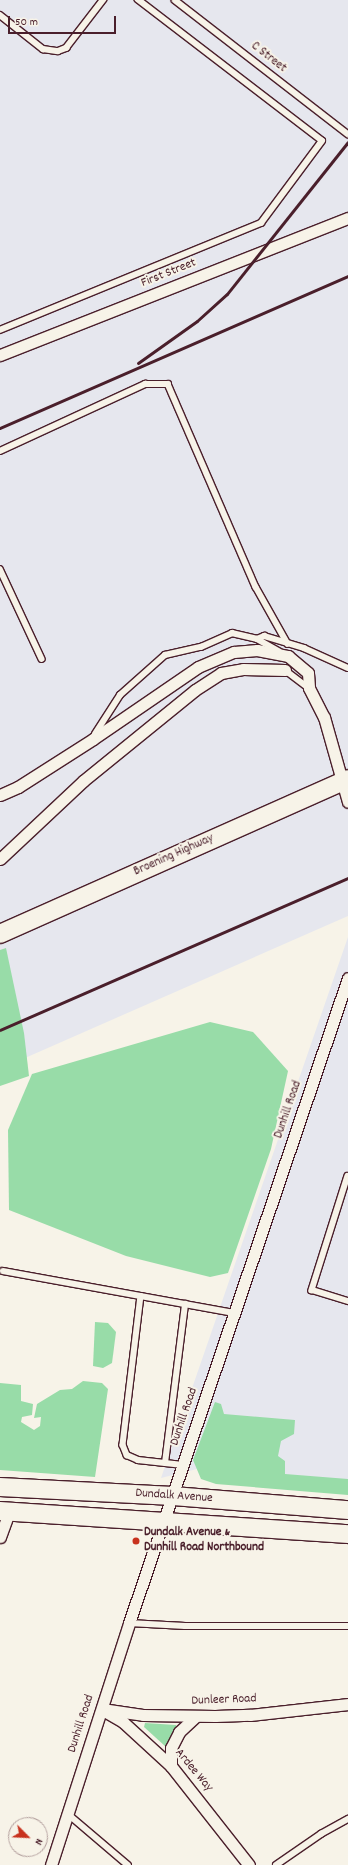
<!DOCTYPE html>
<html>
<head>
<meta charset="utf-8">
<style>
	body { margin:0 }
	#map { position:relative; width:348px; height:1865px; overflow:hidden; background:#f7f3e8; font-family:Dekko,sans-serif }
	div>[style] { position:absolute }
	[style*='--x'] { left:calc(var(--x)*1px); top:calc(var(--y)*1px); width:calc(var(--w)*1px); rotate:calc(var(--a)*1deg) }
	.built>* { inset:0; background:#e6e7ee }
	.green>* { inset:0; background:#98dca8 }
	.roads { filter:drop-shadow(1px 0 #4a1f2b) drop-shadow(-1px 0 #4a1f2b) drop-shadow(0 1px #4a1f2b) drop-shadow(0 -1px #4a1f2b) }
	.service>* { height:5.5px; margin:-2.75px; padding:0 2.75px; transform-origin:2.75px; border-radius:2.75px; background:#f7f3e8 }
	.minor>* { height:11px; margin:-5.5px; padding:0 5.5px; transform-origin:5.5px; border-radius:5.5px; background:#f7f3e8 }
	.primary>* { height:18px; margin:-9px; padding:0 9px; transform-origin:9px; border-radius:9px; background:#f7f3e8 }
	.rail>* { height:3px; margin:-1.5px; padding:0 1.5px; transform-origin:1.5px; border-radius:1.5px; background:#4a1f2b }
	.dots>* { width:11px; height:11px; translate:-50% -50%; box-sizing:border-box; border:2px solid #f7f3e8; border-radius:50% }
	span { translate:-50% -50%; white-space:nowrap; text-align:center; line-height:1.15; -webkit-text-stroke:4px #f7f3e8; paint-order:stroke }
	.street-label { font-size:13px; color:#4a1f2b }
	.poi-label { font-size:13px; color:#4a1f2b; font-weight:700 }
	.left { translate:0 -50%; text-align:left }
	.north { position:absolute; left:8px; top:1817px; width:40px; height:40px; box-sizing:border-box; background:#f7f3e8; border:1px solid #b29e9c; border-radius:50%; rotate:114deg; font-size:11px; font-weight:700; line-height:16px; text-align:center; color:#4a1f2b }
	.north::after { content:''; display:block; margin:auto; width:14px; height:18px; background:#c8321e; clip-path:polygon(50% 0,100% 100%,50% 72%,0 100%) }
	.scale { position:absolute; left:8px; top:16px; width:108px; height:18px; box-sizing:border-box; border:2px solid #4a1f2b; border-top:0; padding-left:5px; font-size:12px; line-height:14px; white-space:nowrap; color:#4a1f2b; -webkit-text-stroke:3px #f7f3e8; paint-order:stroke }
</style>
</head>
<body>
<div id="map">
	<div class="built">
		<i style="clip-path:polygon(0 0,348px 0,348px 916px,0 1069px)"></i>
		<i style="clip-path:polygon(348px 937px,348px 1481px,197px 1469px,161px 1478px)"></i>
	</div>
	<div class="green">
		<i style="clip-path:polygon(6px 948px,24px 1033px,29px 1076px,0 1086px,0 950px)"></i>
		<i style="clip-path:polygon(210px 1022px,253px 1032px,288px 1071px,271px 1149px,228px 1273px,210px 1277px,126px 1256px,9px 1210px,8px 1130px,32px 1074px)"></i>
		<i style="clip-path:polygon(95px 1322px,108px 1323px,116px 1332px,112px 1363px,103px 1368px,93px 1366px)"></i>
		<i style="clip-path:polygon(83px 1381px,102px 1383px,108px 1389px,95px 1477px,0 1470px,0 1383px,21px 1385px,21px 1401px,33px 1404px,32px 1415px,22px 1417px,21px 1422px,34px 1430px,40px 1426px,41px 1417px,34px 1418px,37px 1404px,60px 1390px,72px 1389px)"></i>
		<i style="clip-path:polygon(215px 1402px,221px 1404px,224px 1414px,295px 1420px,294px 1434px,281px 1441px,278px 1456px,285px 1461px,285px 1474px,348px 1479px,348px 1495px,216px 1484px,201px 1479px,193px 1460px)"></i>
		<i style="clip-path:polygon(145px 1723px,176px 1725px,177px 1728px,166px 1747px,144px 1727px)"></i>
	</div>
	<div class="roads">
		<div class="service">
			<i style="--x:175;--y:0;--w:219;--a:37.8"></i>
			<i style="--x:0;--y:15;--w:55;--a:38.3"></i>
			<i style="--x:43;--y:49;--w:15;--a:8"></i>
			<i style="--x:58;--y:51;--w:9;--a:-21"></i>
			<i style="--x:66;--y:48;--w:61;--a:-52.4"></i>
			<i style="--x:0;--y:330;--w:282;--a:-22.3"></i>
			<i style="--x:261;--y:223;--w:102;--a:-53.4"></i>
			<i style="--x:322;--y:141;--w:232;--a:-142.5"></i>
			<i style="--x:0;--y:451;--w:160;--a:-24.8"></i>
			<i style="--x:145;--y:384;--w:23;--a:0"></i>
			<i style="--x:168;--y:384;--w:221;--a:66.6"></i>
			<i style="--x:256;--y:587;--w:65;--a:60.7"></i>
			<i style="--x:0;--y:569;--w:99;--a:65"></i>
			<i style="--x:257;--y:639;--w:8;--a:-23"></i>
			<i style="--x:264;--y:636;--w:42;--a:16.7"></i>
			<i style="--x:304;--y:648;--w:48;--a:24.4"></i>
			<i style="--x:285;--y:670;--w:30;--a:37"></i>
			<i style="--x:95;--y:734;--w:46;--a:-57.3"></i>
			<i style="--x:120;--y:695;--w:60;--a:-41.6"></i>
			<i style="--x:165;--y:655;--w:37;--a:-13"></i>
			<i style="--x:201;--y:647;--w:34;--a:-24"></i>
			<i style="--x:232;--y:633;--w:26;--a:13"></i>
			<i style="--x:257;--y:639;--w:25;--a:29"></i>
			<i style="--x:348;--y:1176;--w:120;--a:107.5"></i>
			<i style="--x:312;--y:1290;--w:38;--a:17"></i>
			<i style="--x:3;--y:1271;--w:236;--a:10.3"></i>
			<i style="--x:141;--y:1296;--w:150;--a:96.9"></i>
			<i style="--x:123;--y:1445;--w:11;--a:68"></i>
			<i style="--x:127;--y:1455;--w:12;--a:24"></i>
			<i style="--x:138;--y:1460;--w:45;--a:6.3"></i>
			<i style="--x:165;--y:1463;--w:160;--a:-82.8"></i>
			<i style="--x:129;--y:1623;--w:56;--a:3.1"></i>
			<i style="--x:185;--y:1626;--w:163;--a:0"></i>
			<i style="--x:67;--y:1813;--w:80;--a:40.4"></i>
			<i style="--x:276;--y:1865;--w:55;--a:-34.6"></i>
			<i style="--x:321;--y:1834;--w:31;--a:-29"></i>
		</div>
		<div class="minor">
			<i style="--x:0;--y:355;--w:374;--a:-21.5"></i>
			<i style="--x:0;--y:795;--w:20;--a:-24"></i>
			<i style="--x:18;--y:787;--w:89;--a:-32.6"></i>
			<i style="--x:93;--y:739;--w:127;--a:-34.4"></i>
			<i style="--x:198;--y:667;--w:39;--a:-23"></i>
			<i style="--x:234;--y:652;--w:23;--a:-5"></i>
			<i style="--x:257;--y:650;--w:32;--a:11"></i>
			<i style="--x:288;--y:656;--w:26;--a:40"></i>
			<i style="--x:308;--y:673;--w:15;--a:86"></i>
			<i style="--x:309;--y:688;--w:33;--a:63"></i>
			<i style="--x:324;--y:717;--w:88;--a:74.2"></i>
			<i style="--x:0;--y:859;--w:114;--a:-43.2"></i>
			<i style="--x:83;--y:781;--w:144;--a:-39.1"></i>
			<i style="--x:195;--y:690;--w:31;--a:-33"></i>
			<i style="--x:221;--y:673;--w:22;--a:-10"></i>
			<i style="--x:243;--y:669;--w:42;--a:1.4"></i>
			<i style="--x:0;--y:1537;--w:27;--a:-70"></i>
			<i style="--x:102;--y:1709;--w:41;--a:8.3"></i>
			<i style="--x:143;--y:1715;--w:72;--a:0.8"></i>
			<i style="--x:215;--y:1716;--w:35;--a:-2"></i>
			<i style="--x:250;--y:1715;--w:99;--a:-6.4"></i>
			<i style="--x:106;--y:1712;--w:20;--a:30"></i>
			<i style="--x:123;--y:1722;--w:65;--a:42.5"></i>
			<i style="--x:171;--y:1766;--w:126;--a:51.8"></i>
			<i style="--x:171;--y:1766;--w:18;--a:-90"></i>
			<i style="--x:171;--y:1748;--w:18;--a:-63"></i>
			<i style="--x:179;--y:1732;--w:22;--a:-43"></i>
			<i style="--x:51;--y:1865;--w:254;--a:-72.1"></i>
			<i style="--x:129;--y:1623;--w:681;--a:-71.25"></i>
		</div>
		<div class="primary">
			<i style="--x:0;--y:934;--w:381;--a:-24"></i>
			<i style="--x:0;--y:1487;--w:173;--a:3"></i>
			<i style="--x:173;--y:1496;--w:176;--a:4.6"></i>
			<i style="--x:0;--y:1511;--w:349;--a:3.8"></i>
		</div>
	</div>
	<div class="rail">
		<i style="--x:138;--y:363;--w:72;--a:-35.4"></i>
		<i style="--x:197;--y:321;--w:40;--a:-42"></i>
		<i style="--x:227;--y:294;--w:194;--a:-51.5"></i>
		<i style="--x:0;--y:428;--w:380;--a:-23.6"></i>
		<i style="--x:0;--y:1030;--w:380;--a:-23.6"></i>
	</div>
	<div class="dots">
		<i style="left:136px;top:1541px;background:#c8321e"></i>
	</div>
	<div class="street-label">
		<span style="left:268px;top:58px;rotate:38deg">C Street</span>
		<span style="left:169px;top:274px;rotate:-22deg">First Street</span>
		<span style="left:174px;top:856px;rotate:-24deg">Broening Highway</span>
		<span style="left:289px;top:1110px;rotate:-71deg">Dunhill Road</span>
		<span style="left:185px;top:1417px;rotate:-71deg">Dunhill Road</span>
		<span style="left:174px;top:1497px;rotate:4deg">Dundalk Avenue</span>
		<span style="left:224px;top:1701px;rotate:-2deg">Dunleer Road</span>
		<span style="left:82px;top:1724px;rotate:-72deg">Dunhill Road</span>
		<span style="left:193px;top:1771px;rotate:50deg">Ardee Way</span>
	</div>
	<div class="poi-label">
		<span class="left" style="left:144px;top:1541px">Dundalk Avenue &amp;<br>Dunhill Road Northbound</span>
	</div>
	<div class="north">N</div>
	<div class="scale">50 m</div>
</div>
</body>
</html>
